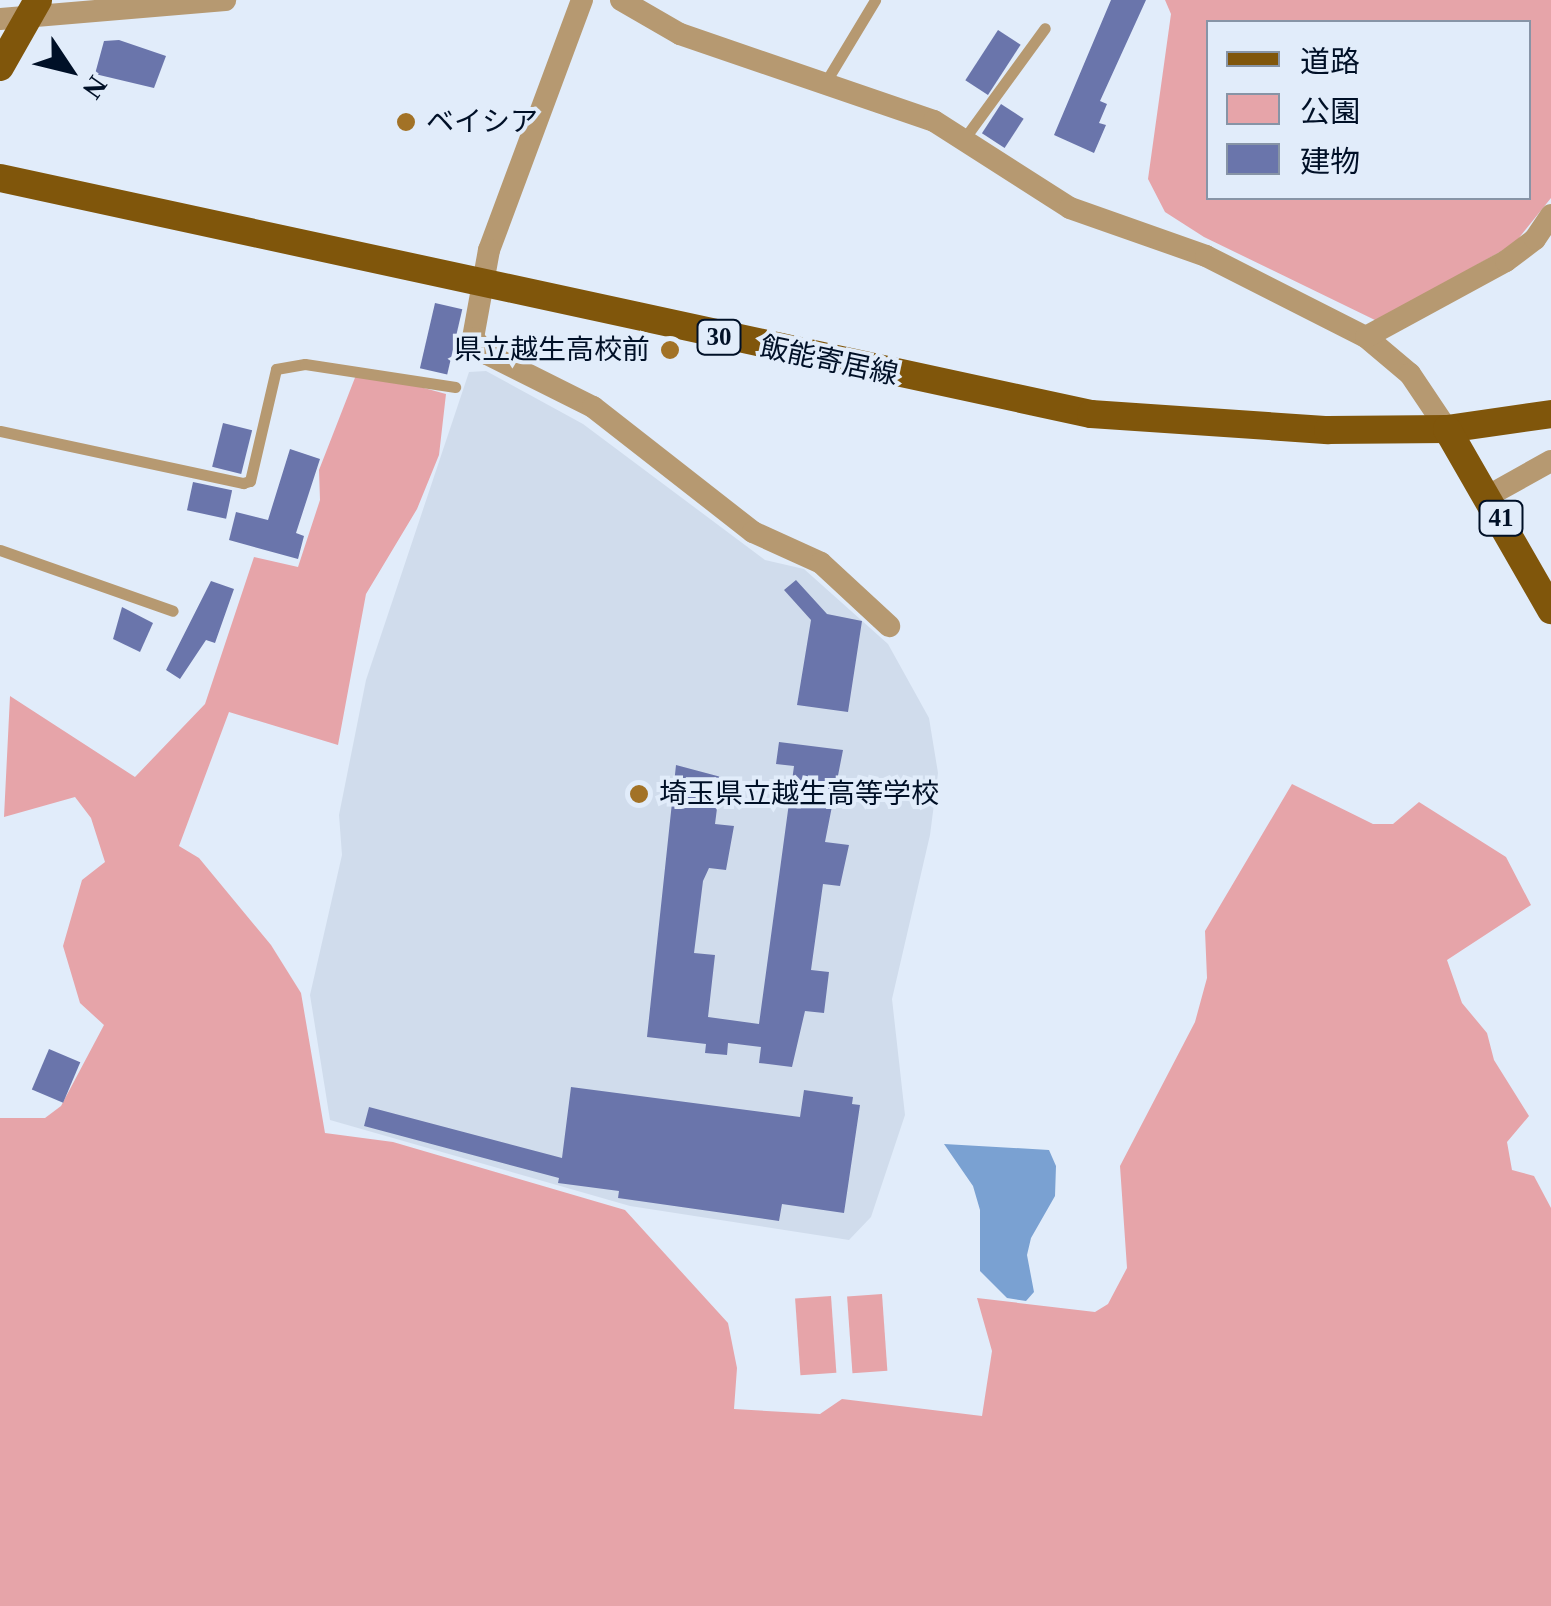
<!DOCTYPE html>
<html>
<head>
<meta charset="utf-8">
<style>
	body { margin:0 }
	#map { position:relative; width:1551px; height:1606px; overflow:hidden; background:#e1ecfa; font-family:"Times New Roman","Noto Sans JP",serif }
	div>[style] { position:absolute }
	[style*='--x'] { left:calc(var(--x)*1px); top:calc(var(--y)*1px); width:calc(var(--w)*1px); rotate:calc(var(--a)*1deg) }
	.built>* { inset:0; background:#d0dcec }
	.green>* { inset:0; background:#e6a4a9; transform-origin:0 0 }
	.water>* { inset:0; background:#7aa1d2 }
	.building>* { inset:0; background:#6a75ab; transform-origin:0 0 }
	.service>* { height:11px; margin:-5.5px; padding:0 5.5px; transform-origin:5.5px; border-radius:5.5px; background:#b69971 }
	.minor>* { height:22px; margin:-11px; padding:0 11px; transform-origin:11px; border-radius:11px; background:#b69971 }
	.primary>* { height:28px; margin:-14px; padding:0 14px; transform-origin:14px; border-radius:14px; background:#80560b }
	.dots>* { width:28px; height:28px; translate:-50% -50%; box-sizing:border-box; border:5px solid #e1ecfa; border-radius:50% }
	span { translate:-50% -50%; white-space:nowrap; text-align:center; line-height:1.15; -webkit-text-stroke:8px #e1ecfa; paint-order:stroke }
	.shield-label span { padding:2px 8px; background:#e1ecfa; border:2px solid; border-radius:8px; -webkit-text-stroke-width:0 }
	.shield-label { font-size:25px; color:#001027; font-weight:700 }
	.poi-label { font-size:28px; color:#001027 }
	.left { translate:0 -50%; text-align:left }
	.right { translate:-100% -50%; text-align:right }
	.street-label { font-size:28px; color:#001027 }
	.legend { position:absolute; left:1206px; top:20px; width:325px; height:180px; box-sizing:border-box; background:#e1ecfa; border:2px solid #8794a6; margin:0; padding:12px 18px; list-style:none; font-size:30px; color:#001027 }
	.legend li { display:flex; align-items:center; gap:20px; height:50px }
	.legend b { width:50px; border:2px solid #8794a6 }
	.north { position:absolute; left:20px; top:20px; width:100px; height:100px; -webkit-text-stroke:8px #e1ecfa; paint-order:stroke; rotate:125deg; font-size:28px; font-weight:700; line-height:40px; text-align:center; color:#001027 }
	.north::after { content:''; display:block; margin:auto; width:35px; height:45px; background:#001027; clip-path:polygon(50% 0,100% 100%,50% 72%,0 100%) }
</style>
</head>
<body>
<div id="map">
	<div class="built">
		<i style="clip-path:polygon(486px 371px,583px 424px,765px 560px,804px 569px,888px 644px,929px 718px,938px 773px,930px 835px,892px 999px,905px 1115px,871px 1217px,849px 1240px,630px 1206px,330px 1120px,310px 995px,342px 855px,339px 815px,366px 680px,469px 372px)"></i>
	</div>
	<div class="green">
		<i style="clip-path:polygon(evenodd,1165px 0,1551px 0,1551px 198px,1514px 244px,1377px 321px,1204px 237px,1165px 212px,1148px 179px,1171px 14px,1165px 0,1208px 22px,1528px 22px,1528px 198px,1208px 198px,1208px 22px)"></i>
		<i style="clip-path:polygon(358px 370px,446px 394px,439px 455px,417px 509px,366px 594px,338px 745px,229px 712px,179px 846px,199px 858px,271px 945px,301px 993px,325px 1133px,393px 1142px,625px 1210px,728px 1323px,737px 1368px,734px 1409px,820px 1414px,842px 1399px,982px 1416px,992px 1351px,977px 1298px,1095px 1312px,1108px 1304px,1127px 1268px,1120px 1166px,1195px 1022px,1207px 978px,1205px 931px,1292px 784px,1373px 824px,1393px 824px,1419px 802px,1506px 857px,1531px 905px,1447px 960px,1462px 1003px,1487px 1033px,1494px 1060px,1529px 1116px,1507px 1142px,1512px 1170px,1534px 1176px,1551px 1208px,1551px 1606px,0 1606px,0 1118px,45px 1118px,61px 1106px,104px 1025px,80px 1003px,63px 946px,82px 880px,105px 862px,91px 818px,75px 797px,4px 817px,10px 696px,135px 777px,205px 704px,254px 557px,298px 567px,320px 500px,319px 470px)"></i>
		<i style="left:882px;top:1294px;width:77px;height:35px;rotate:86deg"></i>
		<i style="left:831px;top:1296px;width:77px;height:36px;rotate:86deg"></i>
	</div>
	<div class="water">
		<i style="clip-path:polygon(944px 1144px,1049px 1150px,1056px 1166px,1055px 1196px,1031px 1238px,1027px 1255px,1034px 1292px,1026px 1301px,1007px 1298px,980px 1271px,980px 1210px,973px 1186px)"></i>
	</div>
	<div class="building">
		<i style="clip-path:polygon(1111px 0,1146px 0,1100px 101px,1107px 104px,1099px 123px,1106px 125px,1094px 153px,1054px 135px)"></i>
		<i style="left:998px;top:30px;width:27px;height:60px;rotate:33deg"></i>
		<i style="clip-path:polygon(119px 40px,166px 56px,154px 88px,95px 74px,104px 41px)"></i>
		<i style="left:1001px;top:104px;width:27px;height:35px;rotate:33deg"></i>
		<i style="left:435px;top:303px;width:28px;height:67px;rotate:13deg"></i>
		<i style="left:223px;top:423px;width:30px;height:45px;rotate:14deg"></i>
		<i style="clip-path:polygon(290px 449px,320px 459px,296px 533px,304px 536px,298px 559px,229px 540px,236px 512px,268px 520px)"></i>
		<i style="left:193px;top:482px;width:40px;height:29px;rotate:12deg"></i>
		<i style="clip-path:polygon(796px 580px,827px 614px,862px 621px,848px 712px,797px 705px,811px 620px,784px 590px)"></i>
		<i style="clip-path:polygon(211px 581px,234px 589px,215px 643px,206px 640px,180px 679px,166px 670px)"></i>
		<i style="clip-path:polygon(122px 607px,153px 623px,140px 652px,113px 639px)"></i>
		<i style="clip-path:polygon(779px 742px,843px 750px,825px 842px,849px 845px,840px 886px,823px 884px,811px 970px,829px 972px,824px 1013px,805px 1011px,792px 1067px,759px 1063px,761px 1047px,728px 1043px,727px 1055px,705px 1053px,706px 1044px,647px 1037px,676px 765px,721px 777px,715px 824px,734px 826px,726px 870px,709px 868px,703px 881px,694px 953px,715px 955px,708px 1017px,759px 1024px,794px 766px,776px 764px)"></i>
		<i style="left:49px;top:1049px;width:34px;height:44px;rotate:23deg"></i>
		<i style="clip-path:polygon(571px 1087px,800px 1117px,804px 1090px,853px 1097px,852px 1104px,860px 1105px,844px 1213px,782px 1204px,779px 1221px,618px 1198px,619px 1191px,558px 1183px,559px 1178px,364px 1126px,369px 1107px,562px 1158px)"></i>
	</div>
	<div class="service">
		<i style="--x:825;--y:83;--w:97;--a:-58.9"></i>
		<i style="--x:964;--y:139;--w:137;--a:-53.9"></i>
		<i style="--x:0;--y:431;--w:249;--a:12.1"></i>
		<i style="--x:243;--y:483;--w:7;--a:-16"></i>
		<i style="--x:250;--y:481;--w:115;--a:-76.9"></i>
		<i style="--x:276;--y:369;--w:29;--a:-10"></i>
		<i style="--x:305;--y:364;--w:152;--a:8.7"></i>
		<i style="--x:0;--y:550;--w:183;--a:19.4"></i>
	</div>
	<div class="minor">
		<i style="--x:582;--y:0;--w:267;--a:110.4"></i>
		<i style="--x:489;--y:250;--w:89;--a:100.3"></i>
		<i style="--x:473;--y:338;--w:21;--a:49"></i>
		<i style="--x:487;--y:354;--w:119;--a:26.6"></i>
		<i style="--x:593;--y:407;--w:203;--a:38"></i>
		<i style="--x:753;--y:532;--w:75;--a:24.5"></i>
		<i style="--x:821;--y:563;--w:93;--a:42.8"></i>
		<i style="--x:621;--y:0;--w:68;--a:30"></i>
		<i style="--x:680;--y:34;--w:268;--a:18.9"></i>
		<i style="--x:934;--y:121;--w:161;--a:32.6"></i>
		<i style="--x:1070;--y:208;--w:144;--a:19.4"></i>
		<i style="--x:1206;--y:256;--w:179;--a:26.9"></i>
		<i style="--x:1366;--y:337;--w:57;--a:40.1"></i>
		<i style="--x:1410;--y:374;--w:66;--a:56.1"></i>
		<i style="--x:0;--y:19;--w:226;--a:-4.8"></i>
		<i style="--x:1366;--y:337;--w:159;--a:-28.5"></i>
		<i style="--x:1506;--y:261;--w:36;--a:-37"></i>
		<i style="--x:1535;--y:239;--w:29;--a:-56"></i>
		<i style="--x:1488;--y:496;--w:72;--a:-29.1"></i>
	</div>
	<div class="primary">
		<i style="--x:0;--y:67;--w:77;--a:-60.4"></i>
		<i style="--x:0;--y:178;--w:1116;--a:12.21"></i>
		<i style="--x:1091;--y:414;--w:238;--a:3.9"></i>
		<i style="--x:1328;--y:430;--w:119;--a:-0.5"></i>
		<i style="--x:1447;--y:429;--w:105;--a:-8.2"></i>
		<i style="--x:1447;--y:429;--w:209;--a:60.1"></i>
	</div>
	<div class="dots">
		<i style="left:406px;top:122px;background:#a27226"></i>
		<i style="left:670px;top:350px;background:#a27226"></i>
		<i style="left:639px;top:794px;background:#a27226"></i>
	</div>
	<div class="shield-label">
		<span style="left:719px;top:337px">30</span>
		<span style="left:1501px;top:518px">41</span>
	</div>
	<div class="poi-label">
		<span class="left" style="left:426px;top:122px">ベイシア</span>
		<span class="right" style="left:650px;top:350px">県立越生高校前</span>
		<span class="left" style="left:659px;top:794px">埼玉県立越生高等学校</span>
	</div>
	<div class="street-label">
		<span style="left:829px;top:361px;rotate:12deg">飯能寄居線</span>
	</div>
	<ul class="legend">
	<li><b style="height:12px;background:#80560b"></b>道路</li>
	<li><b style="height:28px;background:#e6a4a9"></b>公園</li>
	<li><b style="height:28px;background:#6a75ab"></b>建物</li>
	</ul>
	<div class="north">N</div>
</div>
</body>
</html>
